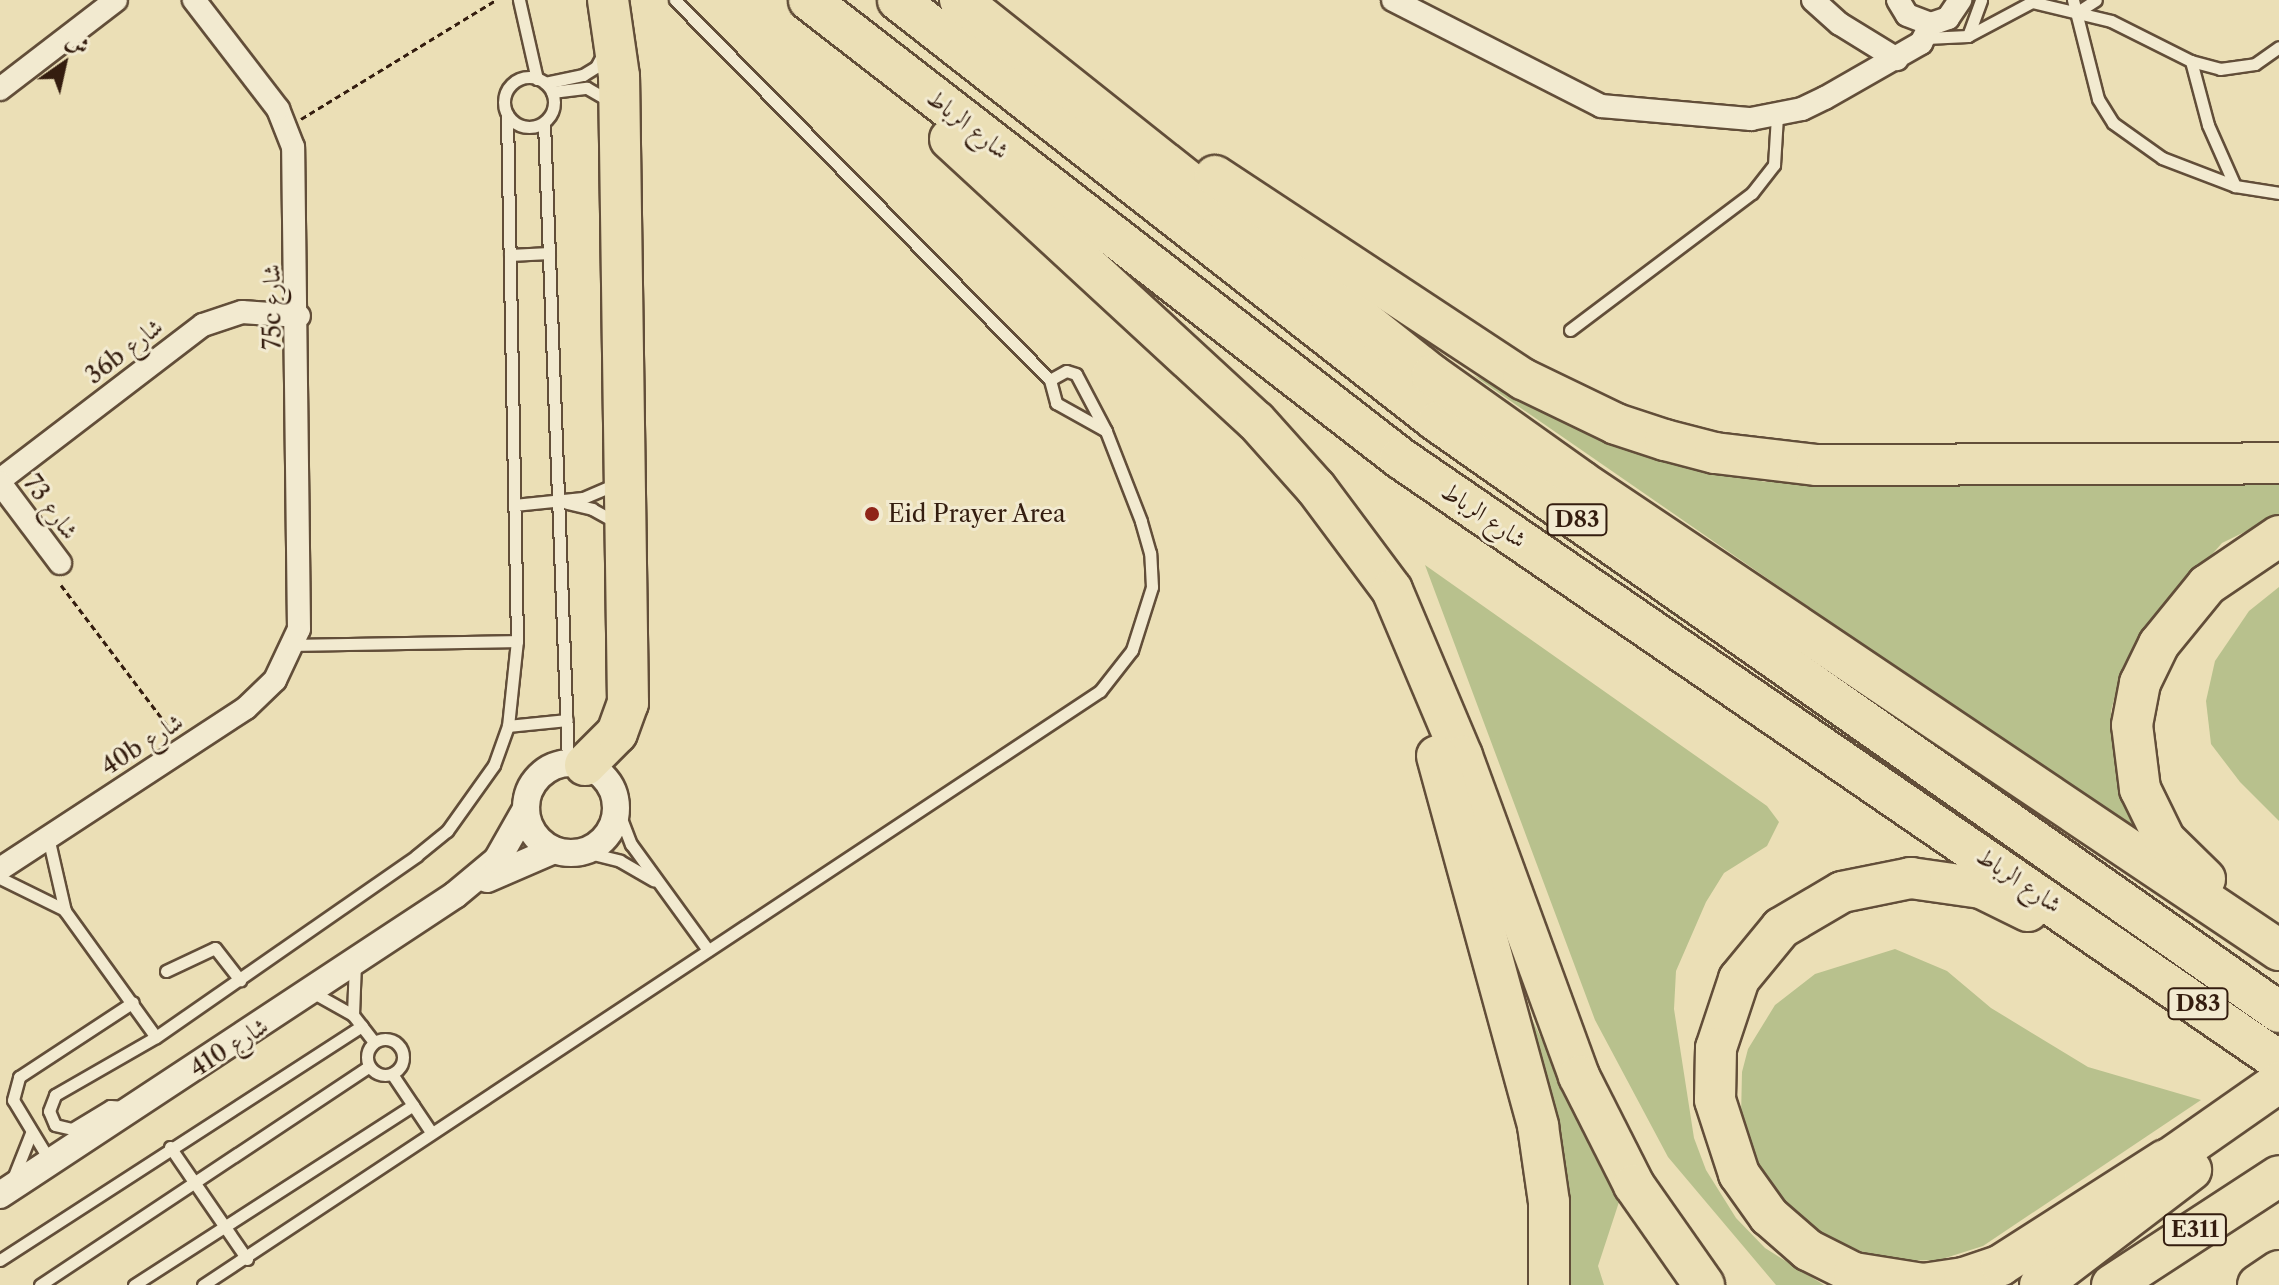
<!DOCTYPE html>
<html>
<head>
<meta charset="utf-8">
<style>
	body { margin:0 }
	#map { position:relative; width:2279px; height:1285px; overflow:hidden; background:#ebdfb6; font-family:"Libre Caslon Text",Amiri,serif }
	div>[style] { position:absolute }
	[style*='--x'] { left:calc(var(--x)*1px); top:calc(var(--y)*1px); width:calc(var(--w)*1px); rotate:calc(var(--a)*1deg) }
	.green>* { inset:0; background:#b8c18d }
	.path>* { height:3px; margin-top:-1.5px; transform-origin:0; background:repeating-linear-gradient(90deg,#341d0f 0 6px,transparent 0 10px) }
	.roads { filter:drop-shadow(2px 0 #624e39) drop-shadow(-2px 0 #624e39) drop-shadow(0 2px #624e39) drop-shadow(0 -2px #624e39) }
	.service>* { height:11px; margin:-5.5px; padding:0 5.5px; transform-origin:5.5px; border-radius:5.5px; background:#f2ead0 }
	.service>.ring { margin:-5.5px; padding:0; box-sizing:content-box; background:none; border:11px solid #f2ead0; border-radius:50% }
	.minor>* { height:22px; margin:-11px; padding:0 11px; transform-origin:11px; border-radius:11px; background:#f2ead0 }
	.tertiary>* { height:26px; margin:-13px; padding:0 13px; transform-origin:13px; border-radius:13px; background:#f2ead0 }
	.tertiary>.ring { margin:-13px; padding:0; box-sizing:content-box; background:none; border:26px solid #f2ead0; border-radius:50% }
	.motorway>* { height:40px; margin:-20px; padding:0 20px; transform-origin:20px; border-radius:20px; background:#ebdfb6 }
	.dots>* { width:22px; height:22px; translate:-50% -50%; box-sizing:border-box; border:4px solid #f2ead0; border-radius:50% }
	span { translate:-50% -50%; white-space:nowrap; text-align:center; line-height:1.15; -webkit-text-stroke:6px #f2ead0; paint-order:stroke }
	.shield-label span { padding:2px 6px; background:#f2ead0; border:2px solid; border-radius:6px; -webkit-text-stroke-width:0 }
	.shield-label { font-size:22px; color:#341d0f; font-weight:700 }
	.street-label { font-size:24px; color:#341d0f }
	.poi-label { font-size:24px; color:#341d0f }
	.left { translate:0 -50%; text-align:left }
	.north { position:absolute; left:24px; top:24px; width:80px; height:80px; -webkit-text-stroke:6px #f2ead0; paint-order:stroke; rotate:34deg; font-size:22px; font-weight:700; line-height:32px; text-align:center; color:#341d0f }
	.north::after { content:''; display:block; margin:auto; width:28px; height:36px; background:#341d0f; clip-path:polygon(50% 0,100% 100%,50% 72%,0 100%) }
</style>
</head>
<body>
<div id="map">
	<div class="green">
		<i style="clip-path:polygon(1473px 375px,1641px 453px,1765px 482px,2279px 480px,2279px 515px,2222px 543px,2145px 631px,2121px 672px,2111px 711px,2115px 759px,2137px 834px)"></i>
		<i style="clip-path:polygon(1425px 565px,1767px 806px,1779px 822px,1767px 846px,1724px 873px,1706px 902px,1676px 971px,1674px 1009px,1694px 1138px,1706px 1170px,1736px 1218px,1765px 1248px,1824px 1285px,1776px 1285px,1668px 1157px,1595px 1020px)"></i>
		<i style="clip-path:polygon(2279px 587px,2279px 821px,2240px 782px,2211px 744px,2206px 701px,2215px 661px,2249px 611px)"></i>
		<i style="clip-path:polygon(1895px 949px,1947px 971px,1991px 1008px,2088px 1067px,2201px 1100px,1983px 1246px,1939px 1260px,1885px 1261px,1832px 1239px,1795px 1215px,1757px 1169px,1741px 1117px,1742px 1072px,1748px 1049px,1775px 1005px,1815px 974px)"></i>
		<i style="clip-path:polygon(1502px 956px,1619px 1202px,1598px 1266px,1604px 1285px,1564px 1285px)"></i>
	</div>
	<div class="path">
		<i style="--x:301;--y:119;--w:228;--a:-31.4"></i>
		<i style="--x:61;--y:585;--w:184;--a:52.9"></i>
	</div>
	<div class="roads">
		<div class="service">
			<i style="--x:519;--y:0;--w:81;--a:77.2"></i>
			<i style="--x:675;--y:0;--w:534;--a:45.38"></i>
			<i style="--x:1050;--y:380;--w:24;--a:75"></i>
			<i style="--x:1056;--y:403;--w:57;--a:29.2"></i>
			<i style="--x:1106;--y:431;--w:64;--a:-117.8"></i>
			<i style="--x:1076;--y:374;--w:10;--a:-163"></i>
			<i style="--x:1066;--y:371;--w:18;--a:151"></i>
			<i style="--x:2073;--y:0;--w:102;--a:75.8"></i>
			<i style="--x:2098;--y:99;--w:28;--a:58"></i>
			<i style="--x:2113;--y:123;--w:60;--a:35.5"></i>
			<i style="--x:2162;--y:158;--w:78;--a:21"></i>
			<i style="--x:2235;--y:186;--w:45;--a:9"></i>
			<i style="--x:2079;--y:11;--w:20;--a:-33"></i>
			<i style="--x:1968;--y:36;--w:38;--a:-70"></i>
			<i style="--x:1926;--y:38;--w:42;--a:-2.7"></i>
			<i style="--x:1968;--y:36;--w:72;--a:-28"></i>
			<i style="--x:2032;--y:2;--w:81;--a:13.5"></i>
			<i style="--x:2111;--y:21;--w:89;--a:26.6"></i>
			<i style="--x:2191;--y:61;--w:30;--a:15"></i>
			<i style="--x:2220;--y:69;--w:35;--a:-8"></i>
			<i style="--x:2255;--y:64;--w:29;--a:-35"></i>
			<i style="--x:2191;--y:61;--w:66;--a:75.1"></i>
			<i style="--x:2208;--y:125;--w:67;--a:66.1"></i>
			<i class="ring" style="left:504px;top:77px;width:39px;height:39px"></i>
			<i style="--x:545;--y:83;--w:39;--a:-12"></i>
			<i style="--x:583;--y:75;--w:15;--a:-32"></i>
			<i style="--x:596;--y:67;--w:17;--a:-62"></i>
			<i style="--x:552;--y:92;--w:35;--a:-7"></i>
			<i style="--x:587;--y:88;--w:28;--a:30"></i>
			<i style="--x:544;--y:123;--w:640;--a:87.85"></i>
			<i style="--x:510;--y:255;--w:39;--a:-3"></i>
			<i style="--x:1570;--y:330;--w:228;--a:-37"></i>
			<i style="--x:1752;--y:193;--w:36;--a:-52"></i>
			<i style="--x:1774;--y:165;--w:49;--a:-86.5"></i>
			<i style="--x:567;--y:503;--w:26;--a:13"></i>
			<i style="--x:592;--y:509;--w:29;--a:29"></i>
			<i style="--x:514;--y:505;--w:69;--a:-5.8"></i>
			<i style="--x:583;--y:498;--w:36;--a:-23"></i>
			<i style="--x:295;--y:645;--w:222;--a:-1"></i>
			<i style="--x:508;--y:726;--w:59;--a:-5.8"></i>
			<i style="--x:617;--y:808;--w:39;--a:69"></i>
			<i style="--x:631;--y:844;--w:131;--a:54"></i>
			<i style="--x:48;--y:837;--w:76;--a:77.1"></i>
			<i style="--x:65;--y:911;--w:155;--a:54.2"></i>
			<i style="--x:585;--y:852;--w:36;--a:14"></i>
			<i style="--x:620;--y:861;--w:39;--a:30"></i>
			<i style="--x:0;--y:878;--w:72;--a:26.2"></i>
			<i style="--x:166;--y:971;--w:54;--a:-25.1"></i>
			<i style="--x:215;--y:948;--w:41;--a:52"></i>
			<i style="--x:312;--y:992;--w:47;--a:29.3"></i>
			<i style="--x:353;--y:1015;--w:34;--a:52"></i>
			<i style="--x:353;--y:1015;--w:51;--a:-87.8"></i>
			<i class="ring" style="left:367px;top:1039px;width:25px;height:25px"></i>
			<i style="--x:392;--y:1074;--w:70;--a:56.1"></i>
			<i style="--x:125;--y:1107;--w:15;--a:-176"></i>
			<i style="--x:110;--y:1106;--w:44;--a:148.8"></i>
			<i style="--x:72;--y:1129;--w:17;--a:-167"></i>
			<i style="--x:55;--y:1125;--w:15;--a:-113"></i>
			<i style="--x:49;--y:1111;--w:17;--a:-69"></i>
			<i style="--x:55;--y:1095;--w:116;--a:-29.9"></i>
			<i style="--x:156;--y:1037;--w:317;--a:-34.8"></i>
			<i style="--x:416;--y:856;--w:40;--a:-39"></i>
			<i style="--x:447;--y:831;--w:81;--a:-54.5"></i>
			<i style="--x:494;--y:765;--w:41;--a:-70.3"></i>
			<i style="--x:508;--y:726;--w:85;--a:-84"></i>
			<i style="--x:517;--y:641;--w:527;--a:-91.09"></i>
			<i style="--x:170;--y:1147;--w:136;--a:55.5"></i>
			<i style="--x:50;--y:1161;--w:71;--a:-121.2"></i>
			<i style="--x:13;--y:1100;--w:24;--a:-75"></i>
			<i style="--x:19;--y:1077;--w:136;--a:-33.3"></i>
			<i style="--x:12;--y:1181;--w:52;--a:-68.4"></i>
			<i style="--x:0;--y:1260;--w:431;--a:-32.9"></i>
			<i style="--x:40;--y:1285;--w:395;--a:-33.6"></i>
			<i style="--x:134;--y:1285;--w:332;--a:-32.8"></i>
			<i style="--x:203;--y:1285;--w:1076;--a:-33.51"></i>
			<i style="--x:1100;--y:691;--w:52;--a:-52"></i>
			<i style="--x:1132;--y:650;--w:66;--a:-72.4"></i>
			<i style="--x:1152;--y:587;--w:34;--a:-93"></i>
			<i style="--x:1150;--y:553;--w:33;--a:-106"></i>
			<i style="--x:1141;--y:521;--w:97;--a:-111.3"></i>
		</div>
		<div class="minor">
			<i style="--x:1393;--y:0;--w:233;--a:27"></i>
			<i style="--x:1601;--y:106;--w:151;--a:5"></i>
			<i style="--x:1751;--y:119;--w:52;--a:-11.1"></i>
			<i style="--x:1802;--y:109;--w:25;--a:-26"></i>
			<i style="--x:1825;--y:98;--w:111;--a:-29.8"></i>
			<i style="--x:1921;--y:43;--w:21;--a:-62"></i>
			<i style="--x:1813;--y:0;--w:36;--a:42"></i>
			<i style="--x:1840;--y:24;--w:67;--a:31.6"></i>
			<i style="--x:1898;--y:0;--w:17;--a:59"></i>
			<i style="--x:1907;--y:15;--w:26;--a:21"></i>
			<i style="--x:1931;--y:24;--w:18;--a:-19"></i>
			<i style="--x:1948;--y:18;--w:22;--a:-56"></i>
			<i style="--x:0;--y:89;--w:146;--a:-37.5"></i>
			<i style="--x:0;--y:480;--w:255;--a:-37.4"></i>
			<i style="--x:203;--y:325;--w:41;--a:-18.4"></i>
			<i style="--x:242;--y:312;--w:57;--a:4"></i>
			<i style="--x:0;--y:483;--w:100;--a:53.1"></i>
			<i style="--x:0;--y:869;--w:294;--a:-33.2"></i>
			<i style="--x:246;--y:708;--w:40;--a:-44"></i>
			<i style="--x:275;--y:680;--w:56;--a:-64.8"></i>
			<i style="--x:299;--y:629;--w:482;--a:-90.7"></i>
			<i style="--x:293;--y:147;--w:41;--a:-111.5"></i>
			<i style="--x:278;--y:109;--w:138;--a:-127.6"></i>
		</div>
		<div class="tertiary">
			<i class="ring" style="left:526px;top:763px;width:64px;height:64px"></i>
			<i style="--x:487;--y:879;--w:73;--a:-23.4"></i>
			<i style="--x:0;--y:1195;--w:545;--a:-33.4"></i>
			<i style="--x:455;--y:895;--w:55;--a:-39.8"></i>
			<i style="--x:497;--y:860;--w:59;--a:-60.4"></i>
		</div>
		<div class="motorway">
			<i style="--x:809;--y:0;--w:748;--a:37.77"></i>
			<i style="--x:1400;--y:458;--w:1066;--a:34.45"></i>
			<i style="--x:898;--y:0;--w:685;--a:38.01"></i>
			<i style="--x:1438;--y:422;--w:1027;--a:35.05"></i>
			<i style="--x:960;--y:0;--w:603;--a:38.47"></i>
			<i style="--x:1432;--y:375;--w:183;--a:35.4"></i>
			<i style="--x:1581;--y:481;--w:841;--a:33.9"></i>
			<i style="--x:950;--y:139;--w:416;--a:42.7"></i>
			<i style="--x:1256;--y:421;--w:90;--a:48.2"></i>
			<i style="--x:1316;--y:488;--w:127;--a:53.3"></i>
			<i style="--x:1392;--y:590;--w:180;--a:67.1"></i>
			<i style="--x:1462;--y:756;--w:341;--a:69.9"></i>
			<i style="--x:1579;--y:1076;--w:122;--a:63.2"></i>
			<i style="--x:1634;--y:1185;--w:122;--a:55"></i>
			<i style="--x:1215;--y:176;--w:369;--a:33.4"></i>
			<i style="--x:1523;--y:379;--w:103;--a:25.8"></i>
			<i style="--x:1616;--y:424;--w:52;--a:18.1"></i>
			<i style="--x:1665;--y:440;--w:52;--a:14.6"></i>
			<i style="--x:1715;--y:453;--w:103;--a:6.7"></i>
			<i style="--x:1817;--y:465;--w:462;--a:-0.2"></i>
			<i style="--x:1437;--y:756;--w:384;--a:74.7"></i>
			<i style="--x:1538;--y:1126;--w:77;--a:81.8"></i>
			<i style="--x:1549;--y:1202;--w:83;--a:90"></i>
			<i style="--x:585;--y:765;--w:45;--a:-45"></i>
			<i style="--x:617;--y:733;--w:32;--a:-70"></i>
			<i style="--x:628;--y:703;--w:627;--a:-90.82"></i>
			<i style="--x:619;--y:76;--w:77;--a:-98.2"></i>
			<i style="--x:2205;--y:879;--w:56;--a:-135.7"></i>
			<i style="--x:2165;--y:840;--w:57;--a:-116.1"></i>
			<i style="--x:2140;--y:789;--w:64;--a:-97.1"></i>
			<i style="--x:2132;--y:725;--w:43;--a:-79.2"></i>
			<i style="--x:2140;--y:683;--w:43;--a:-64"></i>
			<i style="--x:2159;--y:644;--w:76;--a:-50.9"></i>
			<i style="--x:2207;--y:585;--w:87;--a:-34.2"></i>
			<i style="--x:2028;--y:911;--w:52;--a:-153.9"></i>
			<i style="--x:1981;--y:888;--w:71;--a:-171.9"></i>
			<i style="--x:1911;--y:878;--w:70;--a:168.5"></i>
			<i style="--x:1842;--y:892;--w:71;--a:149.5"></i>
			<i style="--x:1781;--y:928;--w:66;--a:129.5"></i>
			<i style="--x:1739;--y:979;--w:73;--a:108.4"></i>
			<i style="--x:1716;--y:1048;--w:52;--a:91.1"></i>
			<i style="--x:1715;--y:1100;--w:78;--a:72"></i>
			<i style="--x:1739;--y:1174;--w:52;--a:54.5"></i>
			<i style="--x:1769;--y:1216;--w:52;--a:41.1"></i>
			<i style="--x:1808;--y:1250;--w:51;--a:26.6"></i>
			<i style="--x:1854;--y:1273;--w:70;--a:9.1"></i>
			<i style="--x:1923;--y:1284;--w:41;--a:-8.3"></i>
			<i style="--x:1964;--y:1278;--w:39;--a:-19"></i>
			<i style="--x:2001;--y:1265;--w:195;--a:-32.6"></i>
			<i style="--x:2145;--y:1176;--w:164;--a:-35"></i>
			<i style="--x:2040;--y:1285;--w:190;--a:-37.3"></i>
			<i style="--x:2112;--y:1285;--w:199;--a:-33.1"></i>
			<i style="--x:2258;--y:1285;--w:25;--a:-34"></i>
		</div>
	</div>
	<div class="dots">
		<i style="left:872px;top:514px;background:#8f2418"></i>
	</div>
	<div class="shield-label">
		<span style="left:1577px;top:520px">D83</span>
		<span style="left:2198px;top:1004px">D83</span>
		<span style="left:2195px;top:1230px">E311</span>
	</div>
	<div class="street-label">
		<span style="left:968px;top:124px;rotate:38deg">شارع الرباط</span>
		<span style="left:272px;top:307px;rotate:-91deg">75c شارع</span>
		<span style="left:124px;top:351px;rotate:-38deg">36b شارع</span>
		<span style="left:51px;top:507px;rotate:53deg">شارع 73</span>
		<span style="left:1484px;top:515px;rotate:34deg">شارع الرباط</span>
		<span style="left:142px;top:744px;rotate:-33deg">40b شارع</span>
		<span style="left:2019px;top:880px;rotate:34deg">شارع الرباط</span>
		<span style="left:229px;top:1047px;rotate:-33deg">شارع 410</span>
	</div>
	<div class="poi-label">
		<span class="left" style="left:888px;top:514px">Eid Prayer Area</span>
	</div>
	<div class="north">ش</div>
</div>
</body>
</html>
